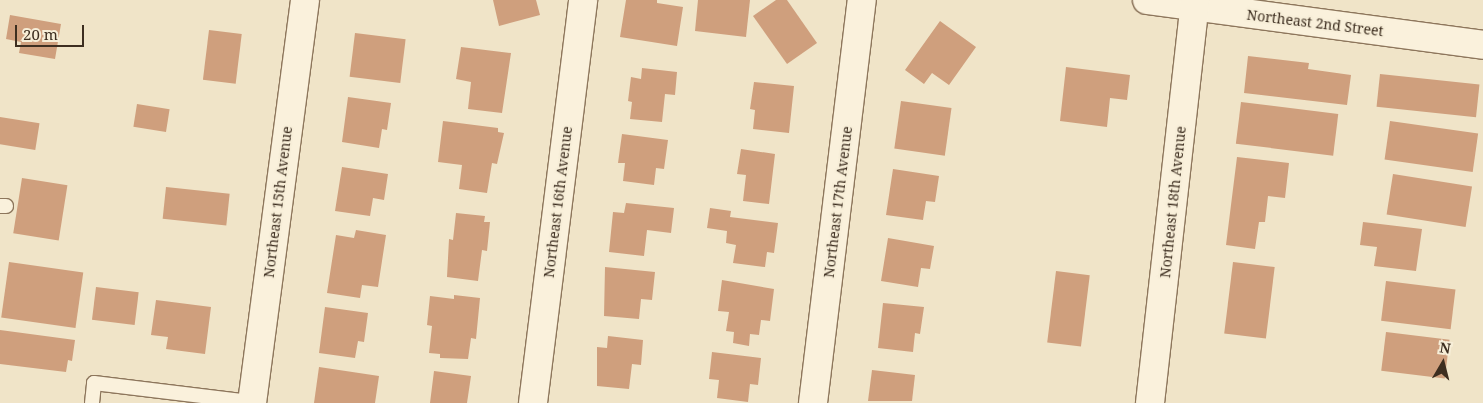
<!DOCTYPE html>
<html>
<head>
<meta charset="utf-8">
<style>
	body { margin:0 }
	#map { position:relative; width:1483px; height:403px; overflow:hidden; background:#f0e4c8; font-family:"Noto Serif",serif }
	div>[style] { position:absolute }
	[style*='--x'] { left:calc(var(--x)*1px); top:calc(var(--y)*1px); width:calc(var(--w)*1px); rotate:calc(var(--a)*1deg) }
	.building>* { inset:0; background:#cf9f7d; transform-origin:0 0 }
	.roads { filter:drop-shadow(1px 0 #8d765c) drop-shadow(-1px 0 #8d765c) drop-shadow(0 1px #8d765c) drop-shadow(0 -1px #8d765c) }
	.lane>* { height:14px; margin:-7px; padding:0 7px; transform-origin:7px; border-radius:7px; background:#faf1dc }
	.street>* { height:28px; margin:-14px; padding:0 14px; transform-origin:14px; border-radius:14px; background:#faf1dc }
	span { translate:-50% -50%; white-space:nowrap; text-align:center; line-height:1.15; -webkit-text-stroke:4px #f7eed8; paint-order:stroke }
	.street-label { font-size:14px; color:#3d2e20 }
	.north { position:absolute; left:1418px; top:338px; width:50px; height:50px; -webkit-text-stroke:4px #f7eed8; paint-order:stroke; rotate:8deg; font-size:14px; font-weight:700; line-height:20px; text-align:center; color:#3d2e20 }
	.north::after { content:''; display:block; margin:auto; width:18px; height:22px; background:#3d2e20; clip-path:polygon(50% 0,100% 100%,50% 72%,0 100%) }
	.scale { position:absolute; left:15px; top:25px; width:69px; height:22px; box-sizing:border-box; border:2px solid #3d2e20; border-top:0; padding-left:6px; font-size:15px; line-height:18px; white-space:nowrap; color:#3d2e20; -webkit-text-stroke:4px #f7eed8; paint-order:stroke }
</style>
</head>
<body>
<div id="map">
	<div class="building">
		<i style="clip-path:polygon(493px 0,536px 0,540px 15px,499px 26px)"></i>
		<i style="clip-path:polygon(626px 0,657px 0,657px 3px,683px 7px,677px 46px,620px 37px)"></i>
		<i style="clip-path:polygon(698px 0,750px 0,746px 37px,695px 31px)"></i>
		<i style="clip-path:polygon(776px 0,787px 0,817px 43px,787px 64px,753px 16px)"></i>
		<i style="clip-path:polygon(10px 15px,61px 24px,55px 59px,19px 53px,21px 42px,6px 39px)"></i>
		<i style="clip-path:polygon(940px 21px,976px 47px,949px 85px,932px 73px,924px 84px,905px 70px)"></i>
		<i style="left:209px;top:30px;width:33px;height:50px;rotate:7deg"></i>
		<i style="left:355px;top:33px;width:51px;height:44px;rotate:7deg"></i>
		<i style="clip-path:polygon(461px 47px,511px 53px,502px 113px,468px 109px,471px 82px,456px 79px)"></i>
		<i style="clip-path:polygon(1248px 56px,1309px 63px,1308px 69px,1351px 75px,1347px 105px,1244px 93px)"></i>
		<i style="clip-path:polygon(1066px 67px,1130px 75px,1127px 100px,1110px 98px,1107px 127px,1060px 121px)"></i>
		<i style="clip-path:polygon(642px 68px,677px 72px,675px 95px,665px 94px,662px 122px,630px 119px,632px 102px,628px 101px,631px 77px,641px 79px)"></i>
		<i style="left:1380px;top:74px;width:100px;height:33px;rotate:6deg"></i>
		<i style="clip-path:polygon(754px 82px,794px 86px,789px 133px,753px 129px,755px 110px,750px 109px)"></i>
		<i style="clip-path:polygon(348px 97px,391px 103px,387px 130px,382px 129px,379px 148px,342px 142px)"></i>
		<i style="left:901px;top:101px;width:51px;height:48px;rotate:8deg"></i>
		<i style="left:1241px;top:102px;width:98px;height:42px;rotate:7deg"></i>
		<i style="left:137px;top:104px;width:33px;height:23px;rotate:9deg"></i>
		<i style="left:0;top:117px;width:40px;height:27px;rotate:9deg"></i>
		<i style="clip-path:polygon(443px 121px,498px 128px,498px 132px,504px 133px,497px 164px,492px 163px,487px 193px,459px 189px,462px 165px,438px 162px)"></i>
		<i style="left:1390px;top:121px;width:89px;height:39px;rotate:8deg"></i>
		<i style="clip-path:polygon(622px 134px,668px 140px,664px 169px,656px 168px,654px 185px,623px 181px,625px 163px,618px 163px)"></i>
		<i style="clip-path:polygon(741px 149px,775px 154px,769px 204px,743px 201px,746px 175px,737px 174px)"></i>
		<i style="clip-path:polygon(1237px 157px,1289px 163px,1285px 198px,1268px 196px,1265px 222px,1259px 222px,1255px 249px,1226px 245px)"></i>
		<i style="clip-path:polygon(342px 167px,388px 174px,384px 200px,373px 198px,370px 216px,335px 211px)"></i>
		<i style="clip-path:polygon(893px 169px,939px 176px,935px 202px,926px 201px,923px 220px,886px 215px)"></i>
		<i style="left:1393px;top:174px;width:80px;height:41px;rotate:9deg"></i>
		<i style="left:22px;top:178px;width:46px;height:56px;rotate:9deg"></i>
		<i style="left:166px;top:187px;width:64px;height:32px;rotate:6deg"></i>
		<i style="clip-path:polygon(626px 203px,674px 208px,671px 233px,647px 230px,644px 256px,609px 252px,613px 212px,624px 213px)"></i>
		<i style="clip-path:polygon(710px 208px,731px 211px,730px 217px,778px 223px,774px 253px,767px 252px,765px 267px,733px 263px,736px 245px,726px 243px,727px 231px,707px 228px)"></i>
		<i style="clip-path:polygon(456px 213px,485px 216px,484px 222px,490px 222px,487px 251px,482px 250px,478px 281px,447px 277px,449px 239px,453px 240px)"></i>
		<i style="clip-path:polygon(1363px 222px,1422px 229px,1416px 271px,1374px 266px,1377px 247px,1360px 245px)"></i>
		<i style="clip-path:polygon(356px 230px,386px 235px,378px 287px,362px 285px,360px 298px,327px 293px,336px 235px,354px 238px)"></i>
		<i style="clip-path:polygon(888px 238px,934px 246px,930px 269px,921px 268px,918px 287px,881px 281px)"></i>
		<i style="left:9px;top:262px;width:75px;height:56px;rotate:8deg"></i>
		<i style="left:1233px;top:262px;width:42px;height:72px;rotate:7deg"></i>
		<i style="clip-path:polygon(605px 267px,655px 272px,652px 300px,641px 299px,639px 319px,604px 316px)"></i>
		<i style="left:1056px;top:271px;width:34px;height:72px;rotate:7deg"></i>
		<i style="clip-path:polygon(722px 280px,774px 289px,770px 321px,761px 320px,759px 335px,750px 334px,749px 346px,733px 343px,734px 332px,726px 331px,729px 312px,718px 311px)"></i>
		<i style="left:1386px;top:281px;width:70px;height:40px;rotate:7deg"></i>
		<i style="left:96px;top:287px;width:43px;height:33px;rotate:7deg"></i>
		<i style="clip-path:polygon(454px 295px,480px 298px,476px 339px,471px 338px,468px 359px,440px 358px,440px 354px,429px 353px,432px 326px,427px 325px,430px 296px,454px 299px)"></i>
		<i style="clip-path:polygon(156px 300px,211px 307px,205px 354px,166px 349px,168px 337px,151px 335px)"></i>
		<i style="clip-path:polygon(883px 303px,924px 307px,920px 334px,915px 333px,913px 352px,878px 348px)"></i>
		<i style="clip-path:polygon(325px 307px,368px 313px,364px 342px,358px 341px,355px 358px,319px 353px)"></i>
		<i style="clip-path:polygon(0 330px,75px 340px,72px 361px,68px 360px,66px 372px,0 364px)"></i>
		<i style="left:1386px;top:332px;width:64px;height:39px;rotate:7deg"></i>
		<i style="clip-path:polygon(608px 336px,643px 340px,641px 365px,632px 364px,629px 389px,597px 386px,597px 347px,607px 348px)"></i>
		<i style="clip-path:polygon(712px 352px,761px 358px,758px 385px,750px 384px,748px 402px,717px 398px,719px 380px,709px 379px)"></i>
		<i style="clip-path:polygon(319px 367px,379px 376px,375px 403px,314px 403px)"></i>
		<i style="clip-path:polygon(872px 370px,915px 375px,912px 401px,868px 401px)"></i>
		<i style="clip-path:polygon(434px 371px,471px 376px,467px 403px,430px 403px)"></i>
	</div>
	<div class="roads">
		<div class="lane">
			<i style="--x:0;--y:206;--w:6;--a:0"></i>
			<i style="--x:92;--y:403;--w:20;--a:-84"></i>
			<i style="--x:94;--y:383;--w:159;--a:6.9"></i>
		</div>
		<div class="street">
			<i style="--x:1147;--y:0;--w:339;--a:7.6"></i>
			<i style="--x:252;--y:403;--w:406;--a:-82.5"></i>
			<i style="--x:533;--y:403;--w:406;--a:-82.9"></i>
			<i style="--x:813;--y:403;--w:406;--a:-83.1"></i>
			<i style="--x:1150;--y:403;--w:406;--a:-83.6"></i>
		</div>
	</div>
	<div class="street-label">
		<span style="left:1315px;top:23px;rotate:7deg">Northeast 2nd Street</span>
		<span style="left:278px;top:202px;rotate:-83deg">Northeast 15th Avenue</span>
		<span style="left:558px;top:202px;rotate:-83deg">Northeast 16th Avenue</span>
		<span style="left:838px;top:202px;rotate:-83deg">Northeast 17th Avenue</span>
		<span style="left:1173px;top:202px;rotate:-84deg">Northeast 18th Avenue</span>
	</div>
	<div class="north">N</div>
	<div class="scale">20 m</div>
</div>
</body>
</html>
